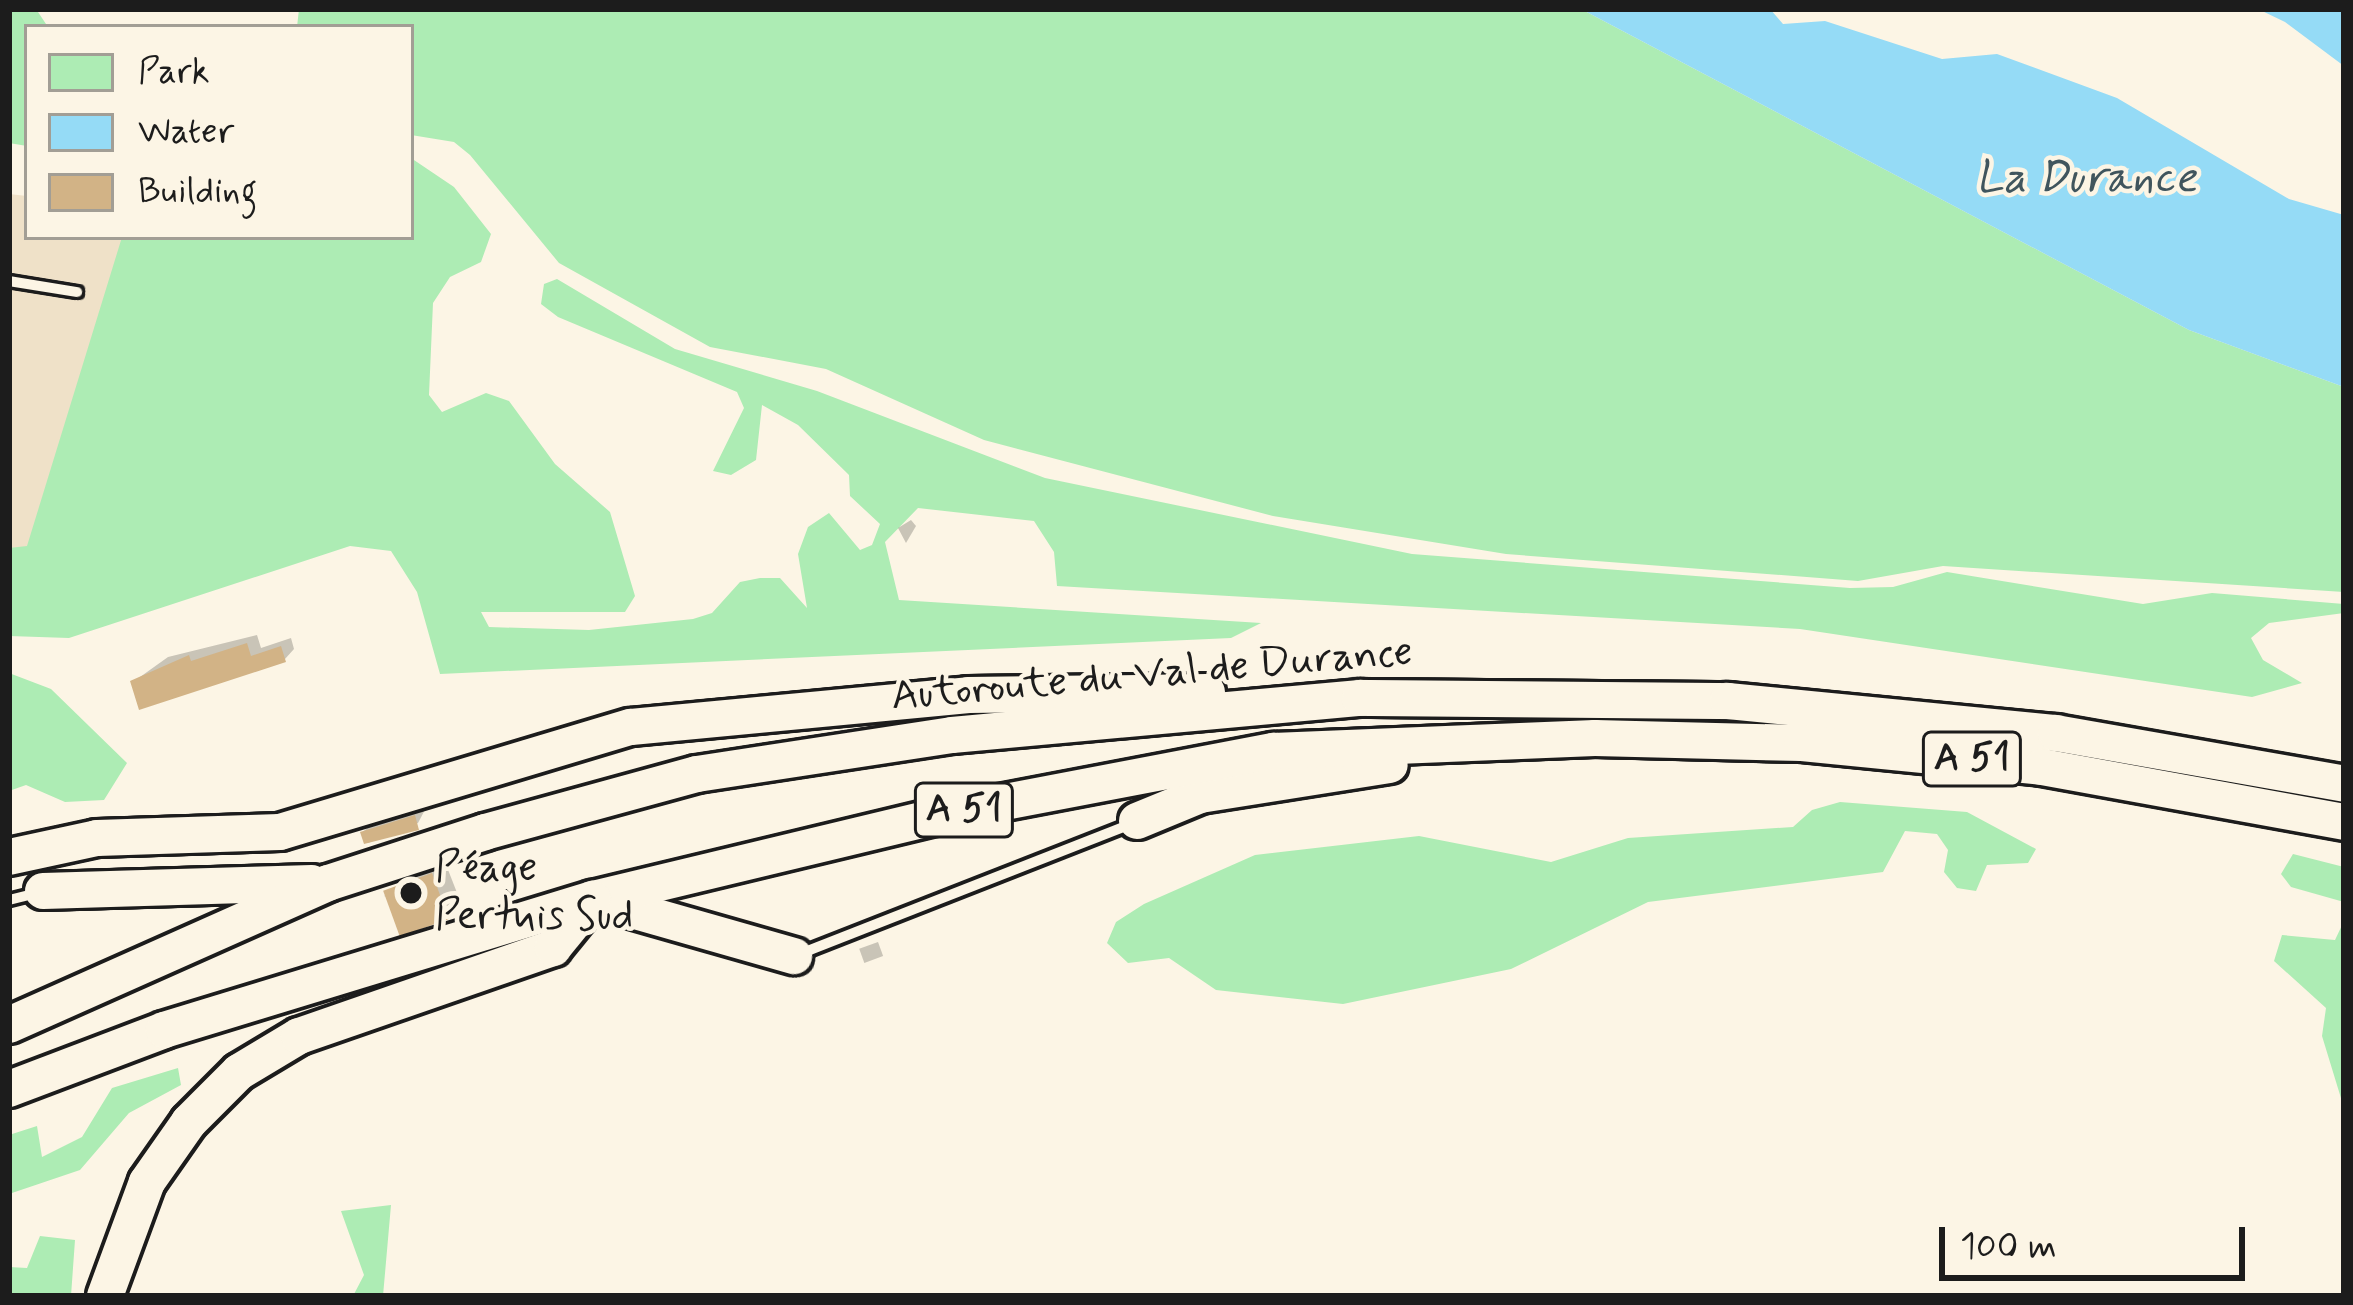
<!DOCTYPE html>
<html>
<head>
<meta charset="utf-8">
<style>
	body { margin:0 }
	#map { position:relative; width:2353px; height:1305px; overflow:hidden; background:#fcf5e5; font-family:Mynerve,sans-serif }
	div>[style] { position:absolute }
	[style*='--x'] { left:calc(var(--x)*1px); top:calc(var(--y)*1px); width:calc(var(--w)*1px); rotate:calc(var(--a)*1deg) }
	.built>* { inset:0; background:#efe1c8 }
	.green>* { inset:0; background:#adecb4 }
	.water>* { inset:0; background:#95dbf6 }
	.shadow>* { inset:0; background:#0003; transform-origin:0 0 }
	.building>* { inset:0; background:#d2b386; transform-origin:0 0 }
	.roads { filter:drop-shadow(3px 0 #1c1c1c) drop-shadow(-3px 0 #1c1c1c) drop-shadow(0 3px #1c1c1c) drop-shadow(0 -3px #1c1c1c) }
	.lane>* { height:10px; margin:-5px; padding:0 5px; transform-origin:5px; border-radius:5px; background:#fcf5e5 }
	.highway>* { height:36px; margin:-18px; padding:0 18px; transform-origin:18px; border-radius:18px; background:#fcf5e5 }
	.dots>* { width:33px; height:33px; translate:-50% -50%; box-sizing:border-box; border:6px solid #fcf5e5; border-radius:50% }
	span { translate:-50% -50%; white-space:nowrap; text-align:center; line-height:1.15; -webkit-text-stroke:9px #fcf5e5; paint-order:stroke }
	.shield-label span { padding:3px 9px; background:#fcf5e5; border:3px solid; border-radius:9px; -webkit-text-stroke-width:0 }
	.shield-label { font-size:39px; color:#1c1c1c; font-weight:700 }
	.street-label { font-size:42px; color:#1c1c1c }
	.poi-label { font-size:42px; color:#1c1c1c }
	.left { translate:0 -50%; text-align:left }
	.water-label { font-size:45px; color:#40555d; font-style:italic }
	.frame { position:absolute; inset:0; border:12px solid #1c1c1c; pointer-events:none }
	.legend { position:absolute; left:24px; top:24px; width:390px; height:216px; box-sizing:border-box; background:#fcf5e5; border:3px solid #a29e95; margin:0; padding:15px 21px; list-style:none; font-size:36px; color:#1c1c1c }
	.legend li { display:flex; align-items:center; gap:24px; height:60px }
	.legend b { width:60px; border:3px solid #a29e95 }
	.scale { position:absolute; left:1939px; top:1227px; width:306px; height:54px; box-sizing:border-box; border:6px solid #1c1c1c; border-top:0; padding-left:15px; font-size:36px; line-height:42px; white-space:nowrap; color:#1c1c1c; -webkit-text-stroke:9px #fcf5e5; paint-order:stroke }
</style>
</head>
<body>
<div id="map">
	<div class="built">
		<i style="clip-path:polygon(9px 194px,27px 196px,27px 237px,136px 237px,9px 604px)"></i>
	</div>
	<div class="green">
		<i style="clip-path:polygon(9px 9px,36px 9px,48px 27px,27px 27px,27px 146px,9px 143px)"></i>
		<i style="clip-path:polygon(299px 9px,1581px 9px,2189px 330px,2344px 387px,2344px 592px,1943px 566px,1858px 581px,1506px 554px,1273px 516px,984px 440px,826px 369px,710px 347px,559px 263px,470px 155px,454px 142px,411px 135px,411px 27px,297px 27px)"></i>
		<i style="clip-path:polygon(411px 158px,454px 187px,491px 234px,481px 262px,450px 277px,433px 303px,429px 395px,442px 412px,486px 393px,509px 401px,555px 464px,610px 512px,635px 596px,625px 612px,481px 612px,489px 627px,589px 630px,693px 619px,712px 613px,740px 582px,760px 578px,780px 578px,807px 608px,798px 554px,808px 527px,829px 513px,860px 550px,872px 545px,880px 524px,850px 496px,849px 475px,798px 425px,762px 405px,756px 460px,731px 475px,713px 471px,744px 408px,737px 392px,558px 317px,541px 304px,544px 284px,557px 279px,675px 349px,817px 391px,1045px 478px,1412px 554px,1850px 588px,1893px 587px,1947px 572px,2143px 604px,2212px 593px,2344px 604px,2344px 613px,2269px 623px,2251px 638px,2263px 660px,2302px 683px,2252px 697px,1800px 629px,1057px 586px,1054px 552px,1034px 521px,918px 508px,885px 542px,899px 600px,1261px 623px,1231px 638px,440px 674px,417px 592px,391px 551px,350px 546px,69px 638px,9px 636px,9px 548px,27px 546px,122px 237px,411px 237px)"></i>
		<i style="clip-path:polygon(9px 673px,51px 689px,127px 763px,104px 800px,65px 802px,26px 785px,9px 791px)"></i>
		<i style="clip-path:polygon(1840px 802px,1967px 812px,2036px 849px,2028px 863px,1987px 865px,1976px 891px,1957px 888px,1944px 872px,1948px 850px,1937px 834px,1905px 831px,1883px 872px,1648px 902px,1511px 969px,1343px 1004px,1216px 990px,1169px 958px,1128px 963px,1107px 943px,1116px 922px,1144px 904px,1255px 855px,1419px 836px,1551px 862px,1628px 838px,1793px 827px,1812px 810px)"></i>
		<i style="clip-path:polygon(2293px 854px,2344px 867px,2344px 902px,2291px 887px,2281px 874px)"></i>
		<i style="clip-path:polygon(2344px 921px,2344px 1108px,2322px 1036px,2326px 1008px,2274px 961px,2282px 935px,2335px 940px)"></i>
		<i style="clip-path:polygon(178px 1068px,181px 1085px,129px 1113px,80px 1170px,9px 1194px,9px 1135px,37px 1126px,42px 1157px,82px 1137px,112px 1088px)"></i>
		<i style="clip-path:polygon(391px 1205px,383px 1296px,353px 1296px,364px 1275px,341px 1211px)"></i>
		<i style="clip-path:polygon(40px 1236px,75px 1240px,71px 1296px,9px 1296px,9px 1267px,27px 1268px)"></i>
	</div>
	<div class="water">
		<i style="clip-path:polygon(1581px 9px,1770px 9px,1783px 24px,1825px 21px,1942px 59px,1997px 54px,2117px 98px,2289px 199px,2344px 215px,2344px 387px,2189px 330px)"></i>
		<i style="clip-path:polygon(2258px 9px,2342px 9px,2344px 66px,2285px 22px)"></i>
	</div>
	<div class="shadow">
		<i style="clip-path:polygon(911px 520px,916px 526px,906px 543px,898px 528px)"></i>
		<i style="clip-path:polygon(257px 635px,261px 648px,291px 638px,294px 649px,285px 659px,133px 682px,168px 657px)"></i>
		<i style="clip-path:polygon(428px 804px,418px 823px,368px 843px,363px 832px,376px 819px)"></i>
		<i style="clip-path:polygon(445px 862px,461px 903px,448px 917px,384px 896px)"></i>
		<i style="left:878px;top:942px;width:15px;height:20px;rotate:70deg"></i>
	</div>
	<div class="building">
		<i style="clip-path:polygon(247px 643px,251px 656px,281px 646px,286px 662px,139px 710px,130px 681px,189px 655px,191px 661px)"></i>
		<i style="clip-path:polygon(415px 815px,419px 830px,364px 844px,360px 832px)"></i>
		<i style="left:432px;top:873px;width:49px;height:52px;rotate:70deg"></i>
	</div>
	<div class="roads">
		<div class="lane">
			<i style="--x:9;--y:281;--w:69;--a:9.2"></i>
			<i style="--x:9;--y:900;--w:32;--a:-14"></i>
			<i style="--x:797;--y:955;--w:359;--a:-21.4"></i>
		</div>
		<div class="highway">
			<i style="--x:1137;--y:821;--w:68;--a:-22.4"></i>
			<i style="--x:1200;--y:795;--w:192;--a:-9"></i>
			<i style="--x:9;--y:857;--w:90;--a:-12.2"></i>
			<i style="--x:97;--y:838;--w:183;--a:-1.9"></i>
			<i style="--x:280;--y:832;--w:366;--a:-16.7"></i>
			<i style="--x:631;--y:727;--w:339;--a:-5.4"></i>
			<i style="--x:968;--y:695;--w:239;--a:-0.7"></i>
			<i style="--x:43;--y:891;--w:269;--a:-1.7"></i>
			<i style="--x:597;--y:900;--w:205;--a:15.9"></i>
			<i style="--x:9;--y:1025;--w:349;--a:-24"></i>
			<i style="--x:328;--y:883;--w:165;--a:-18"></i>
			<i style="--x:485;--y:832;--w:220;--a:-15.3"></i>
			<i style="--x:697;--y:774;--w:258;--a:-8.7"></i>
			<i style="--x:952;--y:735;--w:410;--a:-5.2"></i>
			<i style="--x:1360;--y:698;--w:368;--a:0.5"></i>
			<i style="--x:1728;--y:701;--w:330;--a:5.6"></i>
			<i style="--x:2056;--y:733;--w:292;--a:10"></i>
			<i style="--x:9;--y:1089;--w:166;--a:-20.8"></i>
			<i style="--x:164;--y:1030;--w:449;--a:-17"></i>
			<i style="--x:593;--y:899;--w:381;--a:-13.5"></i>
			<i style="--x:963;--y:810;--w:316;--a:-10.8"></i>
			<i style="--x:1273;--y:751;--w:322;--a:-2.3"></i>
			<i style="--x:1595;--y:738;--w:207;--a:1.4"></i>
			<i style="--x:1802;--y:743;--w:241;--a:5.7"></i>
			<i style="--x:2042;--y:767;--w:307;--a:10.3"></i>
			<i style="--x:105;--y:1296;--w:121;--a:-69.8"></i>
			<i style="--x:147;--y:1182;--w:73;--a:-55"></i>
			<i style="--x:189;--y:1122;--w:71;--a:-45"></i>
			<i style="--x:239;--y:1072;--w:70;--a:-31"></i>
			<i style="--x:299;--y:1036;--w:269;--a:-19.1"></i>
			<i style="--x:553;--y:948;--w:63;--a:-50.8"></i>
		</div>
	</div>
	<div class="dots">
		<i style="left:411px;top:893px;background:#1c1c1c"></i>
	</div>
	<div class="shield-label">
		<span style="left:1972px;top:759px">A 51</span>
		<span style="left:964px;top:810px">A 51</span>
	</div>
	<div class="street-label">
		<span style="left:1152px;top:675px;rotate:-5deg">Autoroute du Val de Durance</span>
	</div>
	<div class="poi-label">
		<span class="left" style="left:435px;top:893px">Péage<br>Pertuis Sud</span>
	</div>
	<div class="water-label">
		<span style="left:2086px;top:179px">La Durance</span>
	</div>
	<div class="frame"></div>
	<ul class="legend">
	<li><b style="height:33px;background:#adecb4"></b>Park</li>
	<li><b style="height:33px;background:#95dbf6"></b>Water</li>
	<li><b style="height:33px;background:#d2b386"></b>Building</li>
	</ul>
	<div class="scale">100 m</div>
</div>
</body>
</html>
